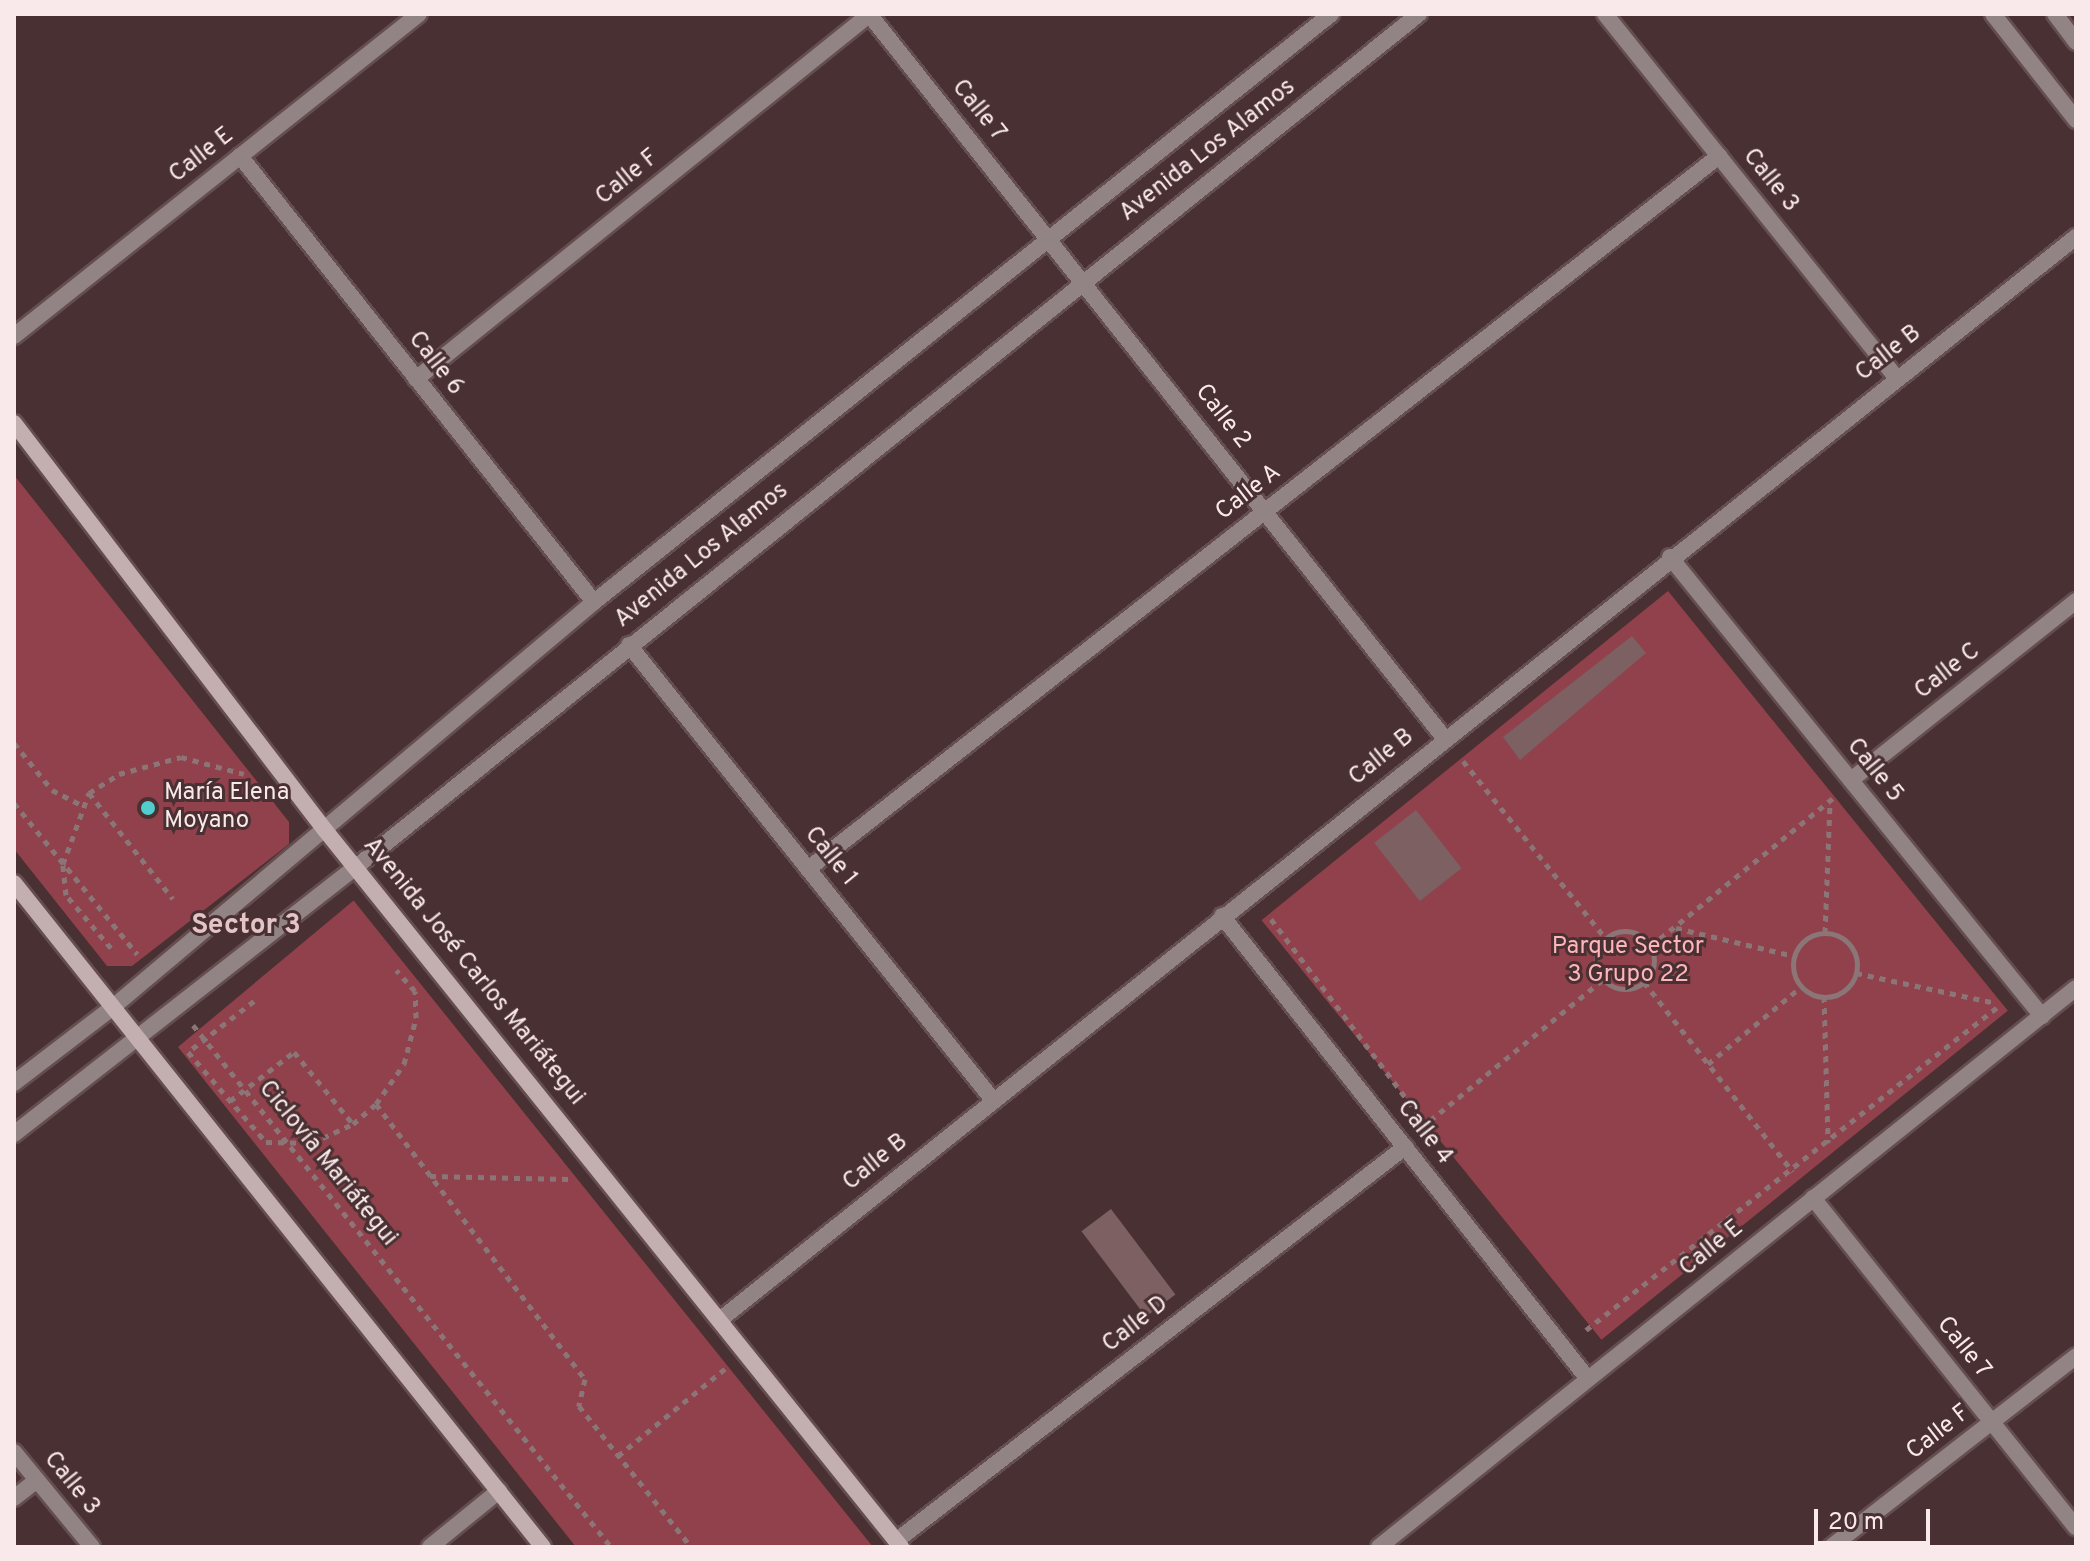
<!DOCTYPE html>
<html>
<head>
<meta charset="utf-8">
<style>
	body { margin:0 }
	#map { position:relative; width:2090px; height:1561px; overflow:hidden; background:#493032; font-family:Overpass,sans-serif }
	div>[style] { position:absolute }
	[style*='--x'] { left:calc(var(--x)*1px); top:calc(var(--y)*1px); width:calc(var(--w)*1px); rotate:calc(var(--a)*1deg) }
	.green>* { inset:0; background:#91414b; transform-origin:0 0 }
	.building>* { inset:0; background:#7c6062; transform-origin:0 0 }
	.path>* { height:5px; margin-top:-2.5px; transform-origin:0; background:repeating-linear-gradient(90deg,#8b7577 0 6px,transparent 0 12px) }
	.path>.ring { margin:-2.5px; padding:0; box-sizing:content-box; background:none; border:5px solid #8b7577; border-radius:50% }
	.roads { filter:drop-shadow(2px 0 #654e4f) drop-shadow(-2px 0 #654e4f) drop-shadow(0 2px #654e4f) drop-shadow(0 -2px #654e4f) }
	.minor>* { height:16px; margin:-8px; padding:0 8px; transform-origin:8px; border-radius:8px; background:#928485 }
	.tertiary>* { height:16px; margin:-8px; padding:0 8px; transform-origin:8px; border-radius:8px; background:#928485 }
	.secondary>* { height:16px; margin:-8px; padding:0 8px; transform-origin:8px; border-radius:8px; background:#c4afb0 }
	.dots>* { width:22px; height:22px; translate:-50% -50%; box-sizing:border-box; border:4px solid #493032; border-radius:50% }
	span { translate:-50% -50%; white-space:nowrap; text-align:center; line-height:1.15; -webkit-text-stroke:6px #493032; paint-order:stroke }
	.street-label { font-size:24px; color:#fae9ea }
	.poi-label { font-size:24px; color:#fae9ea }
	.left { translate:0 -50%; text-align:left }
	.park-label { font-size:24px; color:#fdb5bb }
	.quarter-label { font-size:28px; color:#e4c4c6; font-weight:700 }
	.frame { position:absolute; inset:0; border:16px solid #fae9ea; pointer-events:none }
	.scale { position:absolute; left:1814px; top:1509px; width:116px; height:36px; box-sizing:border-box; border:4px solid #fae9ea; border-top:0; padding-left:10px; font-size:24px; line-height:28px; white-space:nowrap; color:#fae9ea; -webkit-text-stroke:6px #493032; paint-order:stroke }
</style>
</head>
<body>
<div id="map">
	<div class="green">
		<i style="clip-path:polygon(14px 475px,289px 822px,289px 844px,132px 966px,107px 966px,14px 849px)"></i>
		<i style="left:1668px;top:591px;width:540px;height:523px;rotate:51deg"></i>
		<i style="clip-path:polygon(353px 901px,354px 901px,873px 1547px,576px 1547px,178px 1047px)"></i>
	</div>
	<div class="building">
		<i style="clip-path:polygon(1632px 636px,1646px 653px,1520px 760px,1503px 737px)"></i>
		<i style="left:1416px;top:810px;width:74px;height:53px;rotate:52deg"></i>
		<i style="left:1111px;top:1209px;width:107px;height:37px;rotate:53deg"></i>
	</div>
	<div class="path">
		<i style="--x:14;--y:743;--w:60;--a:51"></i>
		<i style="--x:52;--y:790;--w:33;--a:27"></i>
		<i style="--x:1463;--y:761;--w:228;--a:51.2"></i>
		<i style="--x:89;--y:793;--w:135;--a:51.6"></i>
		<i style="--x:14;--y:803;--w:195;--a:50.8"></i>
		<i style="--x:1271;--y:919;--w:248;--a:53"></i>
		<i style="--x:1676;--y:928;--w:121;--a:13.3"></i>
		<i class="ring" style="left:1596px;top:931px;width:53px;height:53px"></i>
		<i style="--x:1825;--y:933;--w:131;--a:-87.8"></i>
		<i class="ring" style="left:1793px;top:933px;width:59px;height:59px"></i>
		<i style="--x:1651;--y:946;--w:235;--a:-39.1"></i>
		<i style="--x:111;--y:948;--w:70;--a:-130.3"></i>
		<i style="--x:66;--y:895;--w:31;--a:-96"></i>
		<i style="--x:63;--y:864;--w:76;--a:-69.9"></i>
		<i style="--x:89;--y:793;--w:36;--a:-32"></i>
		<i style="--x:119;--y:774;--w:64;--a:-15.3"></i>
		<i style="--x:181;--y:757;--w:65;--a:15.1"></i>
		<i style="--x:1856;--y:973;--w:143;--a:12.1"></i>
		<i style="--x:1644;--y:982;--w:241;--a:51.9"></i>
		<i style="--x:1824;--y:996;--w:147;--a:88.4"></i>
		<i style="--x:254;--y:1001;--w:83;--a:142.3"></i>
		<i style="--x:188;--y:1052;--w:119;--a:49.1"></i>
		<i style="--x:266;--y:1142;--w:46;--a:1.2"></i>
		<i style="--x:312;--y:1143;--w:45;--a:-24.9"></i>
		<i style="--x:353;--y:1124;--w:30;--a:-41"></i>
		<i style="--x:376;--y:1104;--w:49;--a:-55"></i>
		<i style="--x:404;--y:1064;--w:48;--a:-75.4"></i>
		<i style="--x:416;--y:1018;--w:27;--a:-92"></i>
		<i style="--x:415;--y:991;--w:28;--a:-132"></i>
		<i style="--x:193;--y:1025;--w:669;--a:51.31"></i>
		<i style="--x:1708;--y:1064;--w:122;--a:-39.7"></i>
		<i style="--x:230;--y:1101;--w:81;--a:-37.4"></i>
		<i style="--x:294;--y:1052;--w:93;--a:50.7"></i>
		<i style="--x:376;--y:1104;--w:345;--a:52.8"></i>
		<i style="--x:585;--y:1379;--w:28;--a:103"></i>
		<i style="--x:579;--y:1406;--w:180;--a:51.5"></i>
		<i style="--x:1421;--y:1128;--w:236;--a:-39.2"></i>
		<i style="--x:430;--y:1176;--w:139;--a:1.2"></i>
		<i style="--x:1586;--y:1330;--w:526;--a:-38.13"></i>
		<i style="--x:618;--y:1456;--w:139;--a:-39.2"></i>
	</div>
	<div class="roads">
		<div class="minor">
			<i style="--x:869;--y:14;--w:926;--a:51.53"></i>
			<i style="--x:1605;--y:14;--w:467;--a:51.3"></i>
			<i style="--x:1993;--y:14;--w:135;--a:51.9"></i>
			<i style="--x:2055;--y:14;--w:35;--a:53"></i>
			<i style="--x:240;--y:156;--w:569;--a:51.56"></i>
			<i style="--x:14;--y:336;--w:517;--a:-38.49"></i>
			<i style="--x:416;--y:379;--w:583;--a:-38.8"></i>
			<i style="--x:1670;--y:557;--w:591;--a:50.98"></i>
			<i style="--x:629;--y:645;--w:583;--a:51.34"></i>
			<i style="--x:1851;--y:780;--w:288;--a:-38.5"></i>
			<i style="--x:808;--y:869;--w:1157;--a:-38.05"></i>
			<i style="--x:1222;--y:916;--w:590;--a:51.67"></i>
			<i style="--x:1813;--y:1198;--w:421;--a:51.4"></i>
			<i style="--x:721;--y:1319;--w:1734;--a:-38.61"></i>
			<i style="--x:14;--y:1452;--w:123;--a:50.6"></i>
			<i style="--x:14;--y:1498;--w:29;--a:-38"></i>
			<i style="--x:896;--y:1541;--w:644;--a:-37.74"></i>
			<i style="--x:430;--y:1547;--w:89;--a:-39.1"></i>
			<i style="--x:1379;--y:1547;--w:893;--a:-38.73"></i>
			<i style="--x:1831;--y:1547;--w:311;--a:-37.9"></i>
		</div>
		<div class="tertiary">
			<i style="--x:14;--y:1083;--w:125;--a:-37.5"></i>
			<i style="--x:113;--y:1007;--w:629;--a:-40.1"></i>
			<i style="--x:594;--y:602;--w:943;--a:-38.58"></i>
			<i style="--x:14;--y:1134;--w:434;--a:-38"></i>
			<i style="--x:356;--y:867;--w:1363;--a:-38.75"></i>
		</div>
		<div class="secondary">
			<i style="--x:14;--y:423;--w:512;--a:52.62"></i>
			<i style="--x:325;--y:830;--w:920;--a:51.22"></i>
			<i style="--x:14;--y:883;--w:849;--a:51.46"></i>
		</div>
	</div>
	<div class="dots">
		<i style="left:148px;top:808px;background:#52cdcd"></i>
	</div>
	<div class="street-label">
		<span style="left:978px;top:111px;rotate:51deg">Calle 7</span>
		<span style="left:1208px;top:151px;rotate:-38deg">Avenida Los Alamos</span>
		<span style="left:202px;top:156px;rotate:-38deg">Calle E</span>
		<span style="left:628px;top:178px;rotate:-39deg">Calle F</span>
		<span style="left:1770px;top:181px;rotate:51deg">Calle 3</span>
		<span style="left:1889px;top:354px;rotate:-38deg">Calle B</span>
		<span style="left:435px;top:364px;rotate:52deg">Calle 6</span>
		<span style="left:1222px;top:417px;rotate:52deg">Calle 2</span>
		<span style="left:1249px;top:493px;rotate:-38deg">Calle A</span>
		<span style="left:702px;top:556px;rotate:-39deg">Avenida Los Alamos</span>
		<span style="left:1948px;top:672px;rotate:-38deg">Calle C</span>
		<span style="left:1382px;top:758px;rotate:-39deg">Calle B</span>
		<span style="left:1874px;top:771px;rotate:51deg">Calle 5</span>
		<span style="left:830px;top:857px;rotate:51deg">Calle 1</span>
		<span style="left:473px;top:972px;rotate:51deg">Avenida José Carlos Mariátegui</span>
		<span style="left:1424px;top:1133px;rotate:52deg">Calle 4</span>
		<span style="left:876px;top:1163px;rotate:-39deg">Calle B</span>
		<span style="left:327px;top:1164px;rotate:51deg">Ciclovía Mariátegui</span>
		<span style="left:1712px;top:1249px;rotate:-39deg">Calle E</span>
		<span style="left:1136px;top:1325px;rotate:-38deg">Calle D</span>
		<span style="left:1963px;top:1348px;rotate:51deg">Calle 7</span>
		<span style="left:1939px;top:1433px;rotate:-38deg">Calle F</span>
		<span style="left:71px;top:1484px;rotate:51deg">Calle 3</span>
	</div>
	<div class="poi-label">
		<span class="left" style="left:164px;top:808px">María Elena<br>Moyano</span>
	</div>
	<div class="park-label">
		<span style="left:1628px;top:962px">Parque Sector<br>3 Grupo 22</span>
	</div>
	<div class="quarter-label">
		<span style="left:246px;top:926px">Sector 3</span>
	</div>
	<div class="frame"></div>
	<div class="scale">20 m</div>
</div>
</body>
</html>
